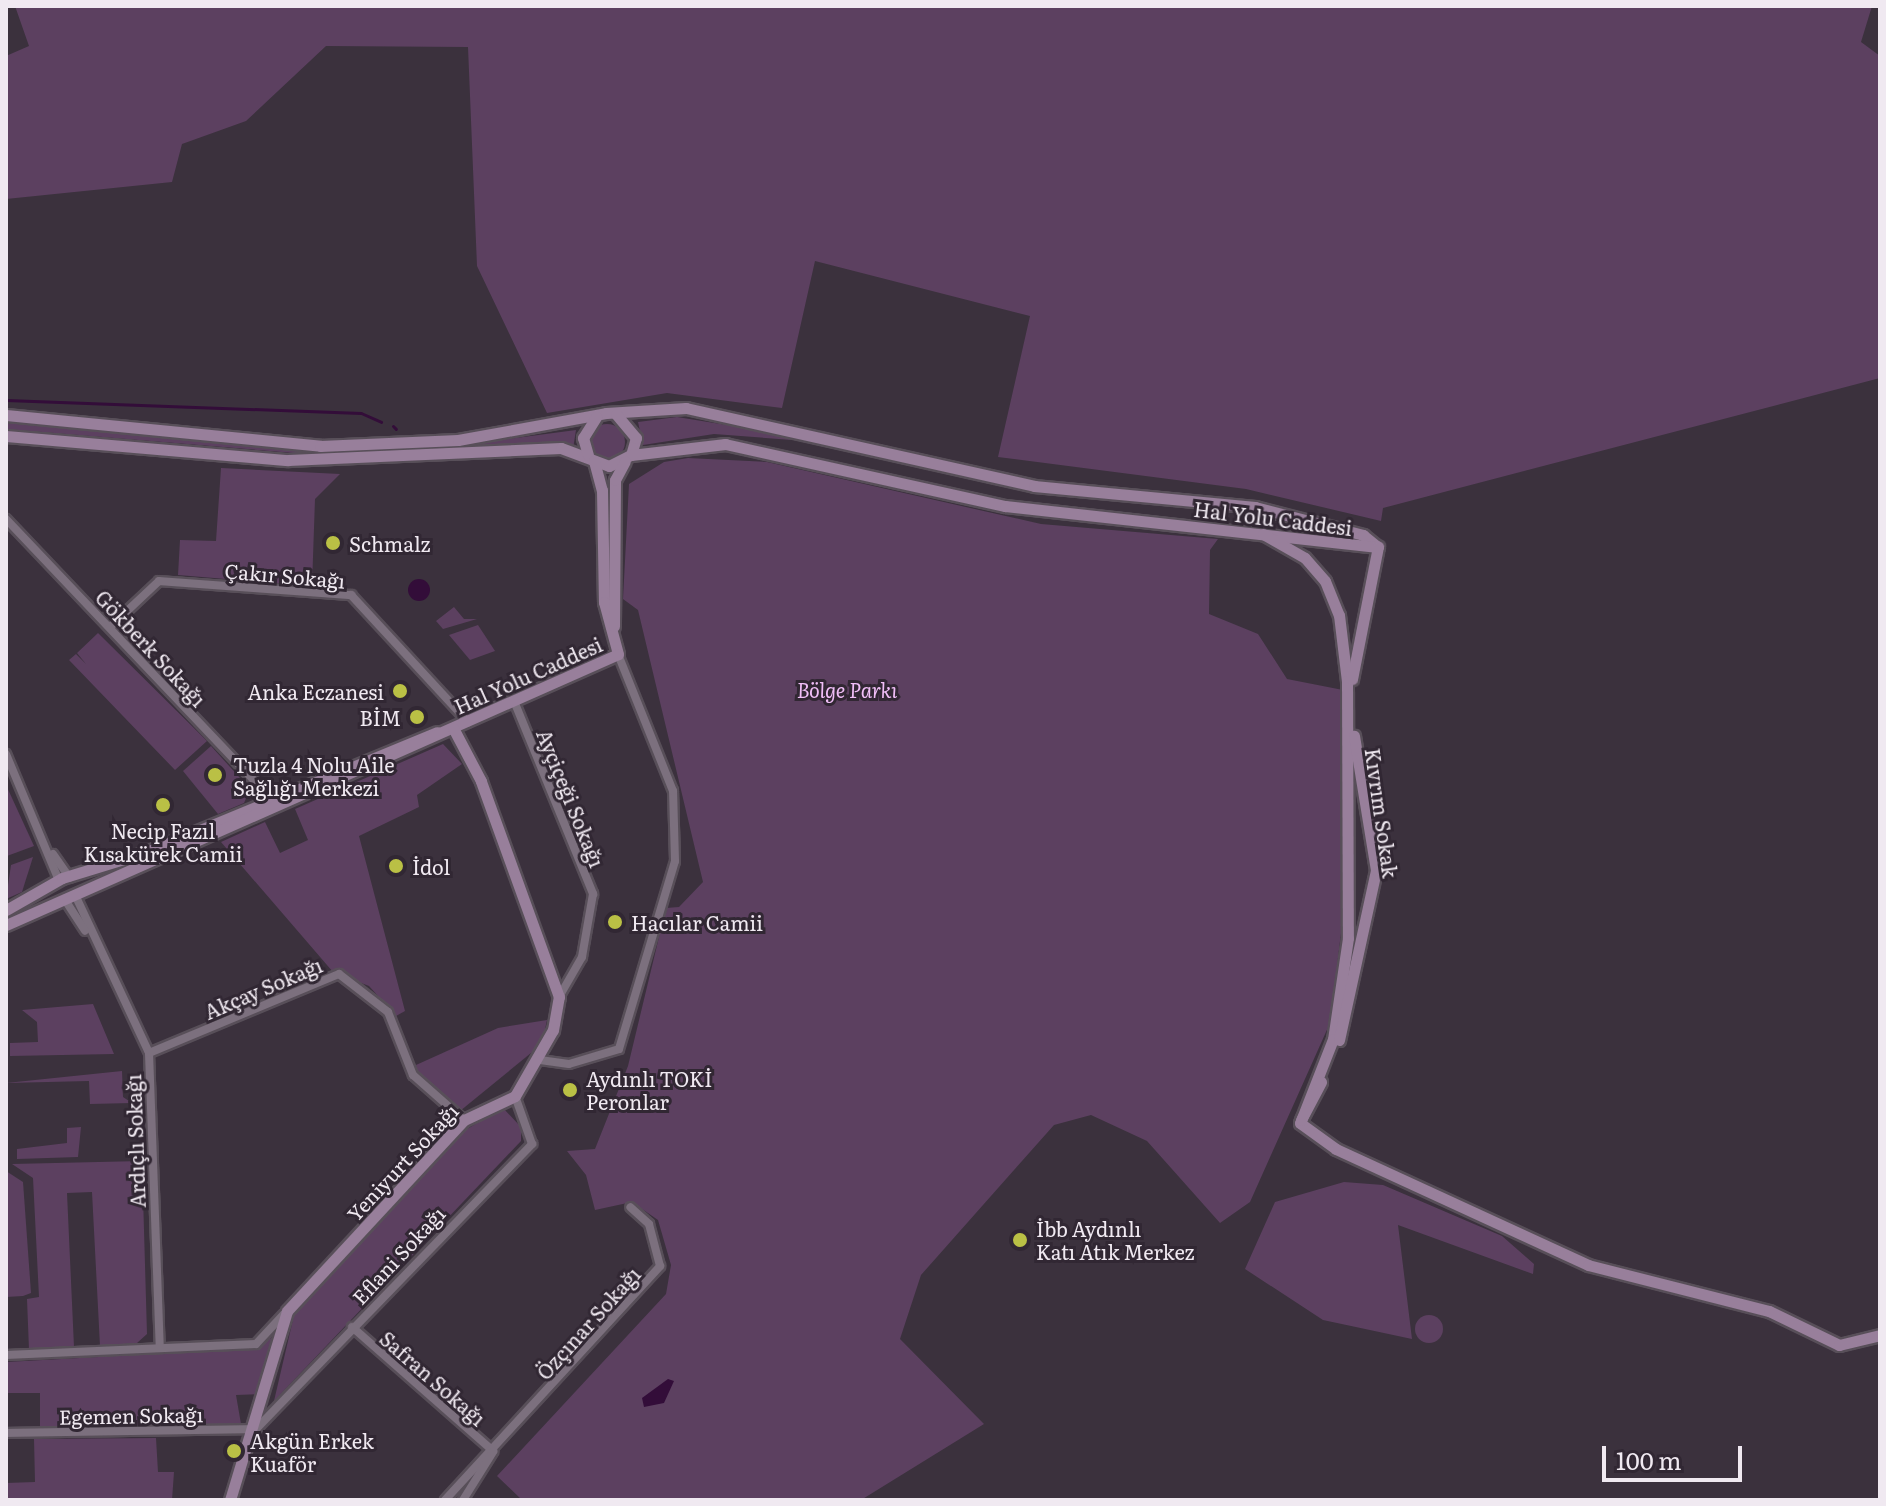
<!DOCTYPE html>
<html>
<head>
<meta charset="utf-8">
<style>
	body { margin:0 }
	#map { position:relative; width:1886px; height:1506px; overflow:hidden; background:#3b313d; font-family:Literata,serif }
	div>[style] { position:absolute }
	[style*='--x'] { left:calc(var(--x)*1px); top:calc(var(--y)*1px); width:calc(var(--w)*1px); rotate:calc(var(--a)*1deg) }
	.green>* { inset:0; background:#5c4060 }
	.round { border-radius:50% }
	.water>* { inset:0; background:#330d39 }
	.stream>* { height:3px; margin:-1.5px; padding:0 1.5px; transform-origin:1.5px; border-radius:1.5px; background:#330d39 }
	.roads { filter:drop-shadow(2px 0 #584f59) drop-shadow(-2px 0 #584f59) drop-shadow(0 2px #584f59) drop-shadow(0 -2px #584f59) }
	.street>* { height:8px; margin:-4px; padding:0 4px; transform-origin:4px; border-radius:4px; background:#7c707e }
	.secondary>* { height:11px; margin:-5.5px; padding:0 5.5px; transform-origin:5.5px; border-radius:5.5px; background:#987f9b }
	.dots>* { width:22px; height:22px; translate:-50% -50%; box-sizing:border-box; border:4px solid #312733; border-radius:50% }
	span { translate:-50% -50%; white-space:nowrap; text-align:center; line-height:1.15; -webkit-text-stroke:6px #312733; paint-order:stroke }
	.street-label { font-size:20px; color:#f0e9f1 }
	.poi-label { font-size:20px; color:#f0e9f1 }
	.left { translate:0 -50%; text-align:left }
	.right { translate:-100% -50%; text-align:right }
	.park-label { font-size:20px; color:#f0bef7; font-style:italic }
	.frame { position:absolute; inset:0; border:8px solid #f0e9f1; pointer-events:none }
	.scale { position:absolute; left:1602px; top:1446px; width:140px; height:36px; box-sizing:border-box; border:4px solid #f0e9f1; border-top:0; padding-left:10px; font-size:24px; line-height:28px; white-space:nowrap; color:#f0e9f1; -webkit-text-stroke:6px #312733; paint-order:stroke }
</style>
</head>
<body>
<div id="map">
	<div class="green">
		<i style="clip-path:polygon(15px 6px,1872px 6px,1861px 42px,1880px 56px,1880px 378px,1383px 508px,1381px 521px,1246px 489px,998px 457px,1030px 316px,815px 261px,782px 408px,667px 393px,547px 413px,477px 266px,468px 47px,326px 46px,246px 121px,182px 144px,172px 182px,6px 199px,6px 56px,29px 46px)"></i>
		<i style="clip-path:polygon(677px 417px,764px 431px,792px 440px,714px 434px,643px 445px,638px 422px)"></i>
		<i style="clip-path:polygon(6px 423px,330px 453px,330px 456px,6px 429px)"></i>
		<i class="round" style="left:589px;top:424px;width:36px;height:36px"></i>
		<i style="clip-path:polygon(576px 430px,573px 449px,439px 448px)"></i>
		<i style="clip-path:polygon(688px 458px,767px 462px,1041px 524px,1218px 539px,1210px 550px,1209px 614px,1258px 634px,1287px 679px,1343px 690px,1341px 933px,1330px 1023px,1250px 1202px,1220px 1223px,1147px 1141px,1091px 1115px,1054px 1125px,921px 1275px,900px 1339px,984px 1424px,861px 1500px,522px 1500px,497px 1476px,666px 1294px,671px 1265px,658px 1220px,632px 1202px,595px 1210px,586px 1175px,567px 1151px,595px 1149px,628px 1066px,666px 908px,679px 907px,703px 882px,638px 610px,623px 599px,629px 484px,664px 462px)"></i>
		<i style="clip-path:polygon(221px 468px,340px 474px,315px 499px,312px 586px,178px 575px,180px 540px,216px 541px)"></i>
		<i style="clip-path:polygon(454px 607px,464px 619px,477px 619px,443px 629px,436px 621px)"></i>
		<i style="clip-path:polygon(478px 625px,495px 651px,470px 660px,449px 635px)"></i>
		<i style="clip-path:polygon(98px 633px,207px 741px,175px 770px,69px 660px,76px 654px,86px 664px,77px 653px)"></i>
		<i style="clip-path:polygon(443px 744px,462px 764px,417px 795px,419px 807px,359px 836px,405px 1011px,396px 1016px,369px 986px,333px 972px,221px 842px,265px 822px,280px 853px,308px 840px,295px 809px)"></i>
		<i style="clip-path:polygon(211px 746px,250px 789px,244px 803px,218px 814px,183px 771px)"></i>
		<i style="clip-path:polygon(6px 785px,34px 846px,7px 856px,6px 854px)"></i>
		<i style="clip-path:polygon(33px 857px,22px 892px,6px 899px,11px 865px)"></i>
		<i style="clip-path:polygon(93px 1004px,114px 1054px,10px 1056px,10px 1043px,38px 1042px,37px 1022px,22px 1010px)"></i>
		<i style="clip-path:polygon(547px 1020px,542px 1044px,460px 1111px,417px 1073px,416px 1065px,498px 1028px)"></i>
		<i style="clip-path:polygon(122px 1071px,123px 1097px,132px 1103px,90px 1104px,89px 1081px,6px 1083px)"></i>
		<i style="clip-path:polygon(503px 1108px,521px 1127px,521px 1141px,274px 1401px,295px 1311px,455px 1136px)"></i>
		<i style="clip-path:polygon(81px 1127px,78px 1157px,17px 1159px,17px 1149px,67px 1143px,67px 1128px)"></i>
		<i style="clip-path:polygon(142px 1161px,147px 1334px,137px 1343px,100px 1346px,92px 1192px,67px 1193px,74px 1347px,29px 1350px,27px 1299px,39px 1297px,33px 1178px,12px 1164px)"></i>
		<i style="clip-path:polygon(6px 1171px,23px 1182px,31px 1293px,23px 1296px,6px 1297px)"></i>
		<i style="clip-path:polygon(1344px 1182px,1383px 1185px,1502px 1236px,1534px 1264px,1533px 1274px,1398px 1225px,1412px 1339px,1323px 1320px,1245px 1269px,1275px 1202px)"></i>
		<i class="round" style="left:1415px;top:1315px;width:28px;height:28px"></i>
		<i style="clip-path:polygon(276px 1336px,262px 1394px,236px 1395px,241px 1424px,40px 1428px,40px 1393px,6px 1393px,6px 1362px,246px 1349px)"></i>
		<i style="clip-path:polygon(156px 1438px,158px 1472px,174px 1472px,172px 1500px,6px 1500px,6px 1483px,35px 1482px,34px 1439px)"></i>
	</div>
	<div class="water">
		<i class="round" style="left:408px;top:579px;width:22px;height:22px"></i>
		<i style="clip-path:polygon(668px 1379px,674px 1381px,664px 1403px,644px 1407px,642px 1398px)"></i>
	</div>
	<div class="stream">
		<i style="--x:6;--y:400;--w:355;--a:2.1"></i>
		<i style="--x:361;--y:413;--w:22;--a:24"></i>
		<i style="--x:393;--y:426;--w:4;--a:45"></i>
	</div>
	<div class="roads">
		<div class="street">
			<i style="--x:6;--y:519;--w:386;--a:46.5"></i>
			<i style="--x:110;--y:627;--w:67;--a:-43.2"></i>
			<i style="--x:159;--y:581;--w:193;--a:4.2"></i>
			<i style="--x:351;--y:595;--w:173;--a:47.3"></i>
			<i style="--x:514;--y:701;--w:209;--a:67.7"></i>
			<i style="--x:593;--y:894;--w:64;--a:99.9"></i>
			<i style="--x:582;--y:957;--w:46;--a:119.9"></i>
			<i style="--x:6;--y:754;--w:138;--a:67.3"></i>
			<i style="--x:53;--y:854;--w:29;--a:55"></i>
			<i style="--x:77;--y:899;--w:170;--a:64.9"></i>
			<i style="--x:149;--y:1053;--w:295;--a:87.9"></i>
			<i style="--x:67;--y:903;--w:33;--a:57"></i>
			<i style="--x:149;--y:1053;--w:206;--a:-22.6"></i>
			<i style="--x:339;--y:974;--w:62;--a:37.8"></i>
			<i style="--x:388;--y:1012;--w:68;--a:68.4"></i>
			<i style="--x:413;--y:1075;--w:68;--a:41.4"></i>
			<i style="--x:540;--y:1060;--w:29;--a:8"></i>
			<i style="--x:569;--y:1064;--w:52;--a:-16.7"></i>
			<i style="--x:619;--y:1049;--w:196;--a:-73.4"></i>
			<i style="--x:675;--y:861;--w:70;--a:-91.6"></i>
			<i style="--x:673;--y:791;--w:148;--a:-111.9"></i>
			<i style="--x:352;--y:1327;--w:188;--a:41.3"></i>
			<i style="--x:6;--y:1355;--w:250;--a:-2.5"></i>
			<i style="--x:256;--y:1344;--w:41;--a:-47"></i>
			<i style="--x:6;--y:1433;--w:250;--a:-0.9"></i>
			<i style="--x:256;--y:1429;--w:397;--a:-45.9"></i>
			<i style="--x:532;--y:1144;--w:51;--a:-109.5"></i>
			<i style="--x:445;--y:1500;--w:318;--a:-47.4"></i>
			<i style="--x:660;--y:1266;--w:43;--a:-104.7"></i>
			<i style="--x:649;--y:1224;--w:25;--a:-138"></i>
			<i style="--x:463;--y:1500;--w:57;--a:-58"></i>
		</div>
		<div class="secondary">
			<i style="--x:6;--y:415;--w:316;--a:5.6"></i>
			<i style="--x:320;--y:446;--w:138;--a:-2.5"></i>
			<i style="--x:458;--y:440;--w:150;--a:-10.3"></i>
			<i style="--x:606;--y:413;--w:80;--a:-3.6"></i>
			<i style="--x:686;--y:408;--w:357;--a:12.6"></i>
			<i style="--x:1034;--y:486;--w:222;--a:5.4"></i>
			<i style="--x:1255;--y:507;--w:112;--a:14.5"></i>
			<i style="--x:1363;--y:535;--w:19;--a:39"></i>
			<i style="--x:6;--y:436;--w:283;--a:4.9"></i>
			<i style="--x:288;--y:460;--w:273;--a:-2.5"></i>
			<i style="--x:561;--y:448;--w:51;--a:20.6"></i>
			<i style="--x:609;--y:466;--w:25;--a:-27"></i>
			<i style="--x:631;--y:455;--w:18;--a:-74"></i>
			<i style="--x:636;--y:438;--w:31;--a:-130"></i>
			<i style="--x:588;--y:455;--w:18;--a:-106"></i>
			<i style="--x:583;--y:438;--w:25;--a:-58"></i>
			<i style="--x:631;--y:455;--w:95;--a:-6.7"></i>
			<i style="--x:725;--y:444;--w:287;--a:12.5"></i>
			<i style="--x:1005;--y:506;--w:375;--a:6.3"></i>
			<i style="--x:594;--y:461;--w:30;--a:75"></i>
			<i style="--x:602;--y:490;--w:112;--a:89"></i>
			<i style="--x:604;--y:602;--w:54;--a:74.9"></i>
			<i style="--x:1263;--y:534;--w:48;--a:29.7"></i>
			<i style="--x:1305;--y:558;--w:30;--a:49"></i>
			<i style="--x:1325;--y:581;--w:37;--a:68"></i>
			<i style="--x:1339;--y:615;--w:66;--a:83.1"></i>
			<i style="--x:1347;--y:681;--w:257;--a:89.8"></i>
			<i style="--x:1348;--y:938;--w:102;--a:98.4"></i>
			<i style="--x:1333;--y:1039;--w:90;--a:111.4"></i>
			<i style="--x:1300;--y:1123;--w:44;--a:35.8"></i>
			<i style="--x:1336;--y:1149;--w:277;--a:24.7"></i>
			<i style="--x:1588;--y:1265;--w:187;--a:14.3"></i>
			<i style="--x:1769;--y:1311;--w:78;--a:25.9"></i>
			<i style="--x:1839;--y:1345;--w:42;--a:-13.7"></i>
			<i style="--x:614;--y:626;--w:146;--a:-89.6"></i>
			<i style="--x:615;--y:480;--w:21;--a:-62"></i>
			<i style="--x:1352;--y:679;--w:135;--a:-78.9"></i>
			<i style="--x:6;--y:910;--w:64;--a:-29.7"></i>
			<i style="--x:62;--y:878;--w:86;--a:-17"></i>
			<i style="--x:144;--y:853;--w:317;--a:-22.4"></i>
			<i style="--x:6;--y:925;--w:669;--a:-23.88"></i>
			<i style="--x:1339;--y:1040;--w:174;--a:-77.7"></i>
			<i style="--x:1376;--y:870;--w:136;--a:-99.3"></i>
			<i style="--x:1301;--y:1120;--w:43;--a:-62.2"></i>
			<i style="--x:230;--y:1500;--w:197;--a:-73.2"></i>
			<i style="--x:287;--y:1311;--w:260;--a:-47.2"></i>
			<i style="--x:464;--y:1120;--w:56;--a:-25.2"></i>
			<i style="--x:515;--y:1096;--w:76;--a:-60.1"></i>
			<i style="--x:553;--y:1030;--w:34;--a:-80"></i>
			<i style="--x:559;--y:997;--w:230;--a:-109.9"></i>
			<i style="--x:481;--y:781;--w:60;--a:-117.8"></i>
		</div>
	</div>
	<div class="dots">
		<i style="left:333px;top:543px;background:#bac045"></i>
		<i style="left:400px;top:691px;background:#bac045"></i>
		<i style="left:417px;top:717px;background:#bac045"></i>
		<i style="left:215px;top:775px;background:#bac045"></i>
		<i style="left:163px;top:805px;background:#bac045"></i>
		<i style="left:396px;top:866px;background:#bac045"></i>
		<i style="left:615px;top:922px;background:#bac045"></i>
		<i style="left:570px;top:1090px;background:#bac045"></i>
		<i style="left:1020px;top:1240px;background:#bac045"></i>
		<i style="left:234px;top:1451px;background:#bac045"></i>
	</div>
	<div class="street-label">
		<span style="left:1273px;top:518px;rotate:7deg">Hal Yolu Caddesi</span>
		<span style="left:285px;top:575px;rotate:5deg">Çakır Sokağı</span>
		<span style="left:151px;top:648px;rotate:47deg">Gökberk Sokağı</span>
		<span style="left:528px;top:675px;rotate:-24deg">Hal Yolu Caddesi</span>
		<span style="left:571px;top:798px;rotate:68deg">Ayçiçeği Sokağı</span>
		<span style="left:1382px;top:813px;rotate:82deg">Kıvrım Sokak</span>
		<span style="left:263px;top:988px;rotate:-23deg">Akçay Sokağı</span>
		<span style="left:135px;top:1141px;rotate:-92deg">Ardıçlı Sokağı</span>
		<span style="left:402px;top:1162px;rotate:-47deg">Yeniyurt Sokağı</span>
		<span style="left:398px;top:1255px;rotate:-47deg">Eflani Sokağı</span>
		<span style="left:588px;top:1323px;rotate:-48deg">Özçınar Sokağı</span>
		<span style="left:433px;top:1378px;rotate:41deg">Safran Sokağı</span>
		<span style="left:131px;top:1415px;rotate:-1deg">Egemen Sokağı</span>
	</div>
	<div class="poi-label">
		<span class="left" style="left:349px;top:543px">Schmalz</span>
		<span class="right" style="left:384px;top:691px">Anka Eczanesi</span>
		<span class="right" style="left:401px;top:717px">BİM</span>
		<span class="left" style="left:233px;top:776px">Tuzla 4 Nolu Aile<br>Sağlığı Merkezi</span>
		<span style="left:163px;top:842px">Necip Fazıl<br>Kısakürek Camii</span>
		<span class="left" style="left:412px;top:866px">İdol</span>
		<span class="left" style="left:631px;top:922px">Hacılar Camii</span>
		<span class="left" style="left:586px;top:1090px">Aydınlı TOKİ<br>Peronlar</span>
		<span class="left" style="left:1036px;top:1240px">İbb Aydınlı<br>Katı Atık Merkez</span>
		<span class="left" style="left:250px;top:1452px">Akgün Erkek<br>Kuaför</span>
	</div>
	<div class="park-label">
		<span style="left:847px;top:689px">Bölge Parkı</span>
	</div>
	<div class="frame"></div>
	<div class="scale">100 m</div>
</div>
</body>
</html>
